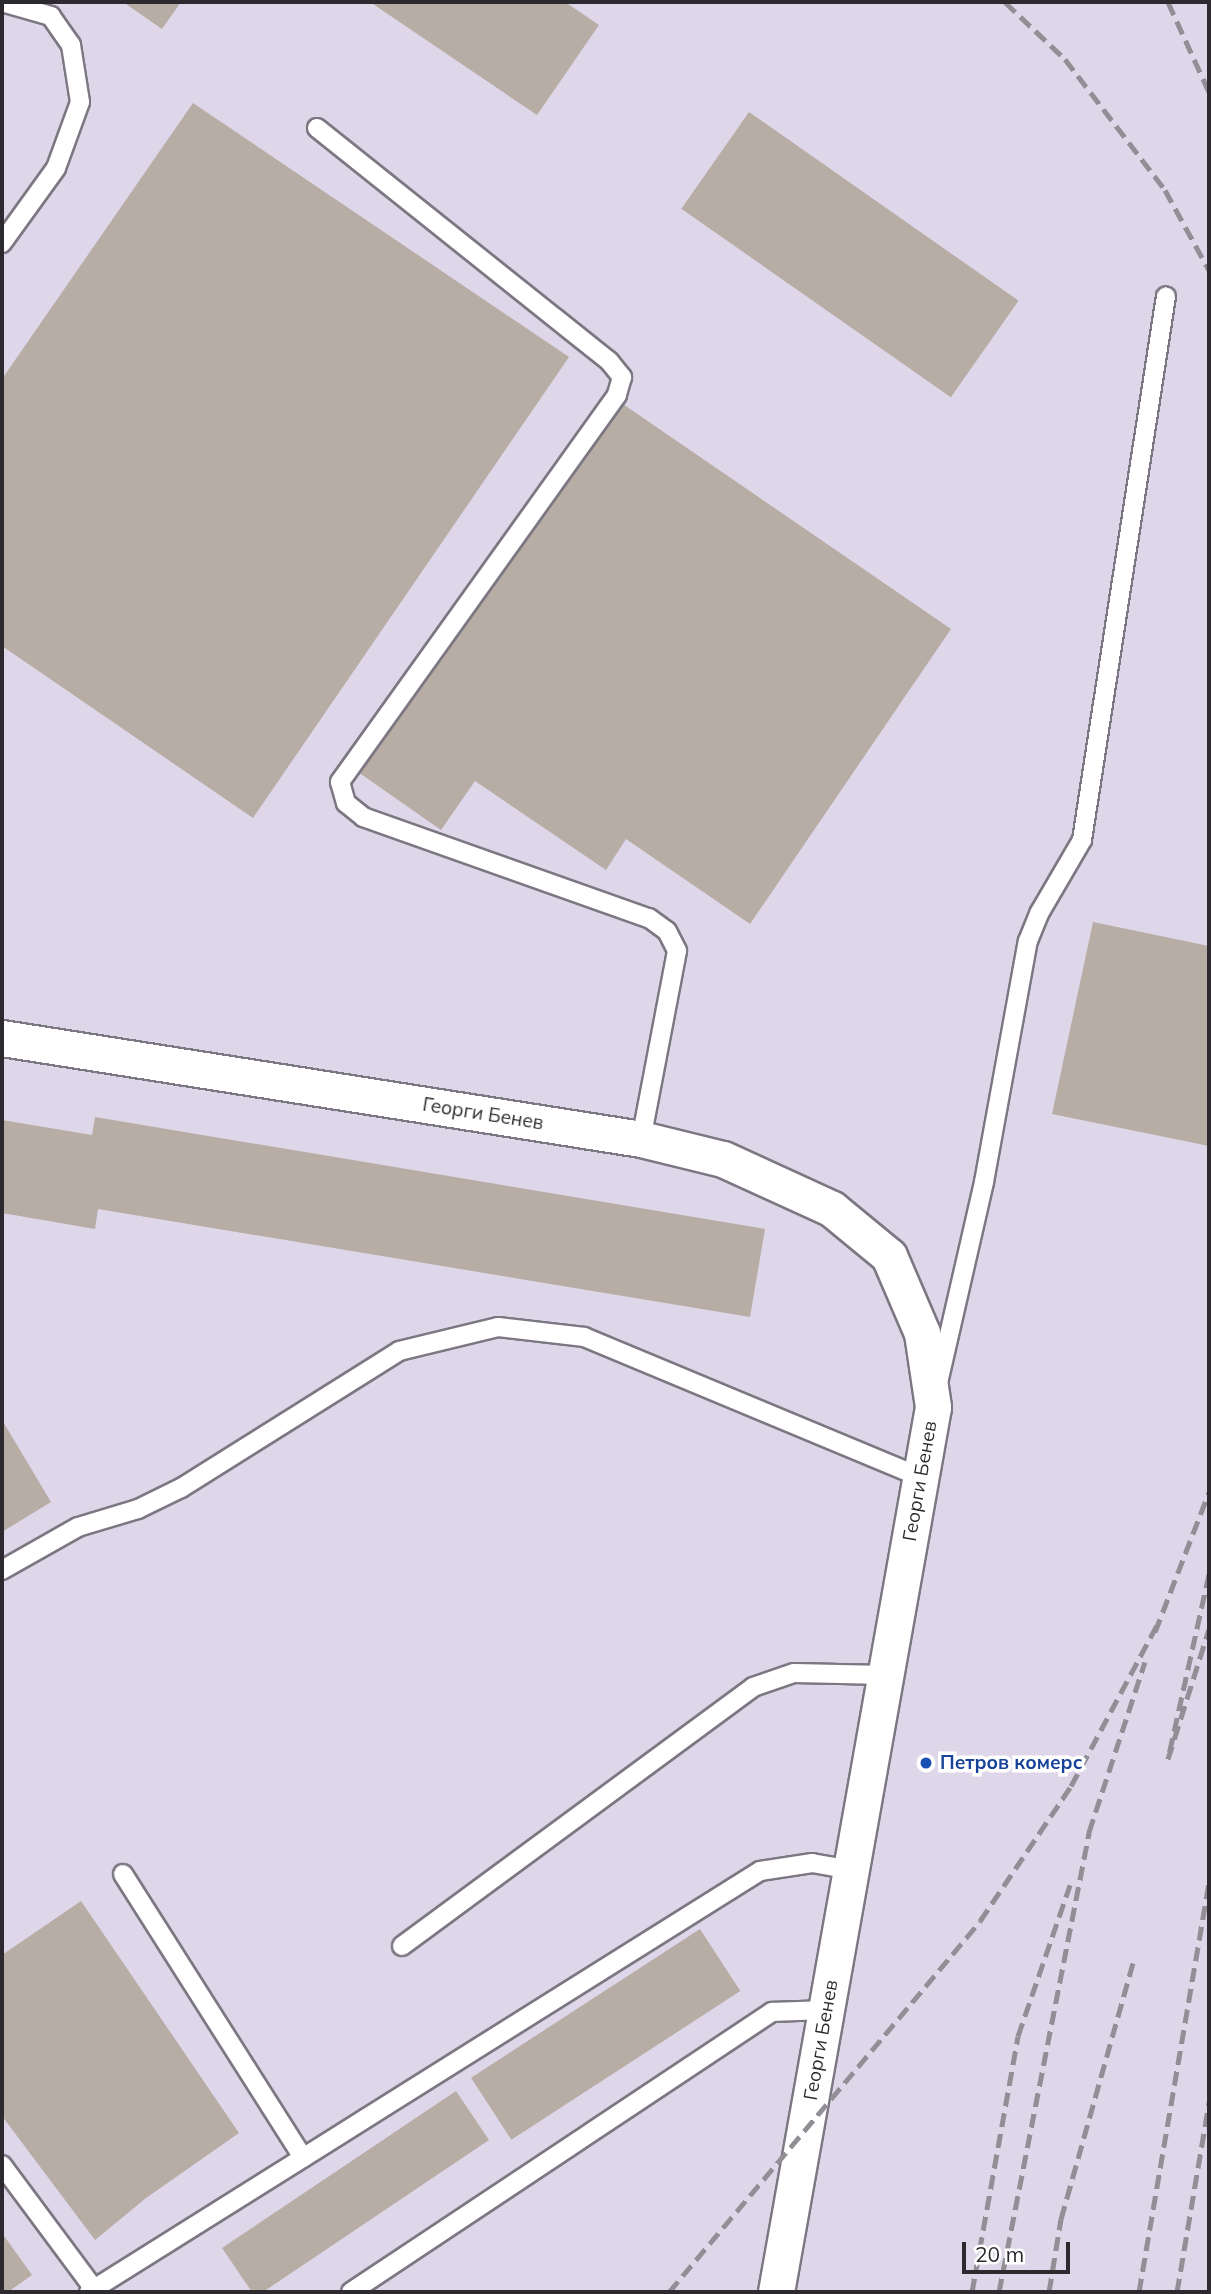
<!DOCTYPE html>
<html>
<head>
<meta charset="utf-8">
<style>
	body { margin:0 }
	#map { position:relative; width:1211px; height:2294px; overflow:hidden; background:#e9e4f0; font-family:Mulish,sans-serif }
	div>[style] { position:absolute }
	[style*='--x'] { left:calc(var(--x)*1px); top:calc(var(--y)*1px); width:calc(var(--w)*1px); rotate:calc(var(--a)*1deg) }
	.built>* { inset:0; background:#ded6e9; transform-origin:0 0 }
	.building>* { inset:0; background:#b8ada5; transform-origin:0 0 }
	.roads { filter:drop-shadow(2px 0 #7c7782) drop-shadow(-2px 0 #7c7782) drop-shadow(0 2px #7c7782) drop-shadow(0 -2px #7c7782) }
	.service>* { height:18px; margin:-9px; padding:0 9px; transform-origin:9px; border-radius:9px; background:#fff }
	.minor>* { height:35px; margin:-17.5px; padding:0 17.5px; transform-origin:17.5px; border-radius:17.5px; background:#fff }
	.rail>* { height:5px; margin-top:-2.5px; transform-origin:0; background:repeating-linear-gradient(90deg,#918e96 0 14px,transparent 0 21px) }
	.dots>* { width:19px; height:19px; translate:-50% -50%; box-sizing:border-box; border:4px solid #fff; border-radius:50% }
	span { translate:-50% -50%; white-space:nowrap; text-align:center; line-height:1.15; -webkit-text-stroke:7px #fff; paint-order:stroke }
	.street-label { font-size:19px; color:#2c2a2e }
	.transit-label { font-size:19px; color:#164399; font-weight:700 }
	.left { translate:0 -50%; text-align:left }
	.frame { position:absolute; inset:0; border:4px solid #2c2a2e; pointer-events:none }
	.scale { position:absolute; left:962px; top:2242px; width:108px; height:32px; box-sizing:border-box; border:4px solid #2c2a2e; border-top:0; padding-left:9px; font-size:21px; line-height:24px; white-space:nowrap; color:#2c2a2e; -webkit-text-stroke:5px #fff; paint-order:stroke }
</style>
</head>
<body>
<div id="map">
	<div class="built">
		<i style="left:2px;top:2px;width:1207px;height:2290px"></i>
	</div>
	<div class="building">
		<i style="clip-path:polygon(123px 2px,181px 2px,162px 29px)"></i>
		<i style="clip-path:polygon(370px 2px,565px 2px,599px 25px,537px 115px)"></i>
		<i style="clip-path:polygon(193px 103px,569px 357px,253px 818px,2px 646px,2px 379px)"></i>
		<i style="left:749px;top:112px;width:329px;height:118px;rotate:35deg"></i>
		<i style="clip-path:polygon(617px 400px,951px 629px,750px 924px,626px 839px,606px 870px,475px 781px,441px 830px,358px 772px)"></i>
		<i style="clip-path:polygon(1093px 922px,1209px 946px,1209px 1146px,1052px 1114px)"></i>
		<i style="clip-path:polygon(95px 1117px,765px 1229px,750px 1317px,98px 1209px,95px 1229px,2px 1213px,2px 1120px,92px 1135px)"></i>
		<i style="clip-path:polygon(2px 1420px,51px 1502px,2px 1532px)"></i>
		<i style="clip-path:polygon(81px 1901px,239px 2133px,146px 2198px,95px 2240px,2px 2116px,2px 1955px)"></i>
		<i style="left:700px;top:1929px;width:74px;height:273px;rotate:57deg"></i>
		<i style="clip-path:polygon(456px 2091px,489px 2140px,263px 2292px,252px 2292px,222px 2248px)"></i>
		<i style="clip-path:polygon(2px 2233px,32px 2275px,8px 2292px,2px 2292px)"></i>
	</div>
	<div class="roads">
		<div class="service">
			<i style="--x:317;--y:128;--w:374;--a:38.6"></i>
			<i style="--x:609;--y:361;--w:21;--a:51"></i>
			<i style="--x:622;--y:377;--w:19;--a:106"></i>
			<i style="--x:617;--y:395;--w:476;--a:125.6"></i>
			<i style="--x:340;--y:782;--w:22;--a:74"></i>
			<i style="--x:346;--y:803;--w:22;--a:39"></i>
			<i style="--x:363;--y:817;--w:303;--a:19.5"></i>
			<i style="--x:649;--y:918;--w:22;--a:36"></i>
			<i style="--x:667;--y:931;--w:22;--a:63"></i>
			<i style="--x:677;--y:951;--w:191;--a:100.8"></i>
			<i style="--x:2;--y:243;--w:92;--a:-54.2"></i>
			<i style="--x:56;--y:168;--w:70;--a:-70"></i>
			<i style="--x:80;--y:102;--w:58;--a:-99"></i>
			<i style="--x:71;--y:45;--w:35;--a:-125"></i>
			<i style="--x:51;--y:16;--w:51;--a:-164.1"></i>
			<i style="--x:938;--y:1383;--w:206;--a:-77.1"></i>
			<i style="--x:984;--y:1182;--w:245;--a:-79.7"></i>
			<i style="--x:1028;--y:941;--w:31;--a:-68"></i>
			<i style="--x:1040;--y:912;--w:83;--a:-59.7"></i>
			<i style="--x:1082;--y:840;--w:550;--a:-81.22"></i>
			<i style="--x:2;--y:1570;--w:87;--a:-29.5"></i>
			<i style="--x:78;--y:1527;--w:63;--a:-16.7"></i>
			<i style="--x:138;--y:1509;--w:48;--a:-26"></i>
			<i style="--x:181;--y:1488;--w:257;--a:-32.1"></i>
			<i style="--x:399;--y:1351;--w:102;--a:-13.6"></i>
			<i style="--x:498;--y:1327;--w:87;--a:6.6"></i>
			<i style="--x:584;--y:1337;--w:365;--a:22.6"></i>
			<i style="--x:123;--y:1874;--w:336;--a:57.6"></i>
			<i style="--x:402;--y:1946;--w:436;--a:-36.4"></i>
			<i style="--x:753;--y:1687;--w:43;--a:-18.9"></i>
			<i style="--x:794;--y:1673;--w:92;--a:1.2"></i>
			<i style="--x:2;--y:2165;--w:154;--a:53.4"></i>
			<i style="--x:89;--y:2292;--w:792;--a:-32.11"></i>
			<i style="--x:760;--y:1871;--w:53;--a:-8.7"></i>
			<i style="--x:812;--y:1863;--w:41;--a:9.9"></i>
			<i style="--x:351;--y:2292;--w:506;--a:-33.63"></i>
			<i style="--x:772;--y:2012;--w:54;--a:-2.1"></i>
		</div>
		<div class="minor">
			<i style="--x:2;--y:1038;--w:647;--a:8.98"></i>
			<i style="--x:641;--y:1139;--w:84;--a:13.7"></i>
			<i style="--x:723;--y:1159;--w:120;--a:24.6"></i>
			<i style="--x:832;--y:1209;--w:74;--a:39.5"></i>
			<i style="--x:889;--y:1256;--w:84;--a:66.8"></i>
			<i style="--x:922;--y:1333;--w:75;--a:81.5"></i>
			<i style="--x:933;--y:1407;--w:899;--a:100.06"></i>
		</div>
	</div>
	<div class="rail">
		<i style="--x:1005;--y:2;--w:83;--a:43.5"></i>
		<i style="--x:1065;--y:59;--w:165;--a:52.6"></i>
		<i style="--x:1165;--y:190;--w:91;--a:61.2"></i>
		<i style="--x:1168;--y:2;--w:99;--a:65.5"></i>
		<i style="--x:1209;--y:1574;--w:189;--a:102.5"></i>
		<i style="--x:1168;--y:1759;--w:136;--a:-72.5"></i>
		<i style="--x:1155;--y:1632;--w:150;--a:-68.9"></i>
		<i style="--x:669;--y:2292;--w:484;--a:-50"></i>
		<i style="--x:980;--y:1921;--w:163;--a:-56"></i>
		<i style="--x:1071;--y:1786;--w:185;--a:-61.9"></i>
		<i style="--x:972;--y:2292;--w:260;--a:-79.8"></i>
		<i style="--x:1018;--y:2036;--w:160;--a:-71"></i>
		<i style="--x:999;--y:2292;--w:469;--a:-78.9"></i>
		<i style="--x:1089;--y:1832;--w:179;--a:-71.8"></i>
		<i style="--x:1049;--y:2292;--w:74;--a:-80.7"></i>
		<i style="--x:1061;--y:2219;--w:270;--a:-74.3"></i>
		<i style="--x:1139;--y:2292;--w:415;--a:-80.3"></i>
		<i style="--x:1177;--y:2292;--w:193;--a:-80.4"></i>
	</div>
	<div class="dots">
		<i style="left:926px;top:1763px;background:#1a4fb4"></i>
	</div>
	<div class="street-label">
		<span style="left:483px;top:1114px;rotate:9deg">Георги Бенев</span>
		<span style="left:920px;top:1481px;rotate:-80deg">Георги Бенев</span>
		<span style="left:821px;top:2040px;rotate:-80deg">Георги Бенев</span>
	</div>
	<div class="transit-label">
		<span class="left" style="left:940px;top:1763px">Петров комерс</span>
	</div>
	<div class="frame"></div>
	<div class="scale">20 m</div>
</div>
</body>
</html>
